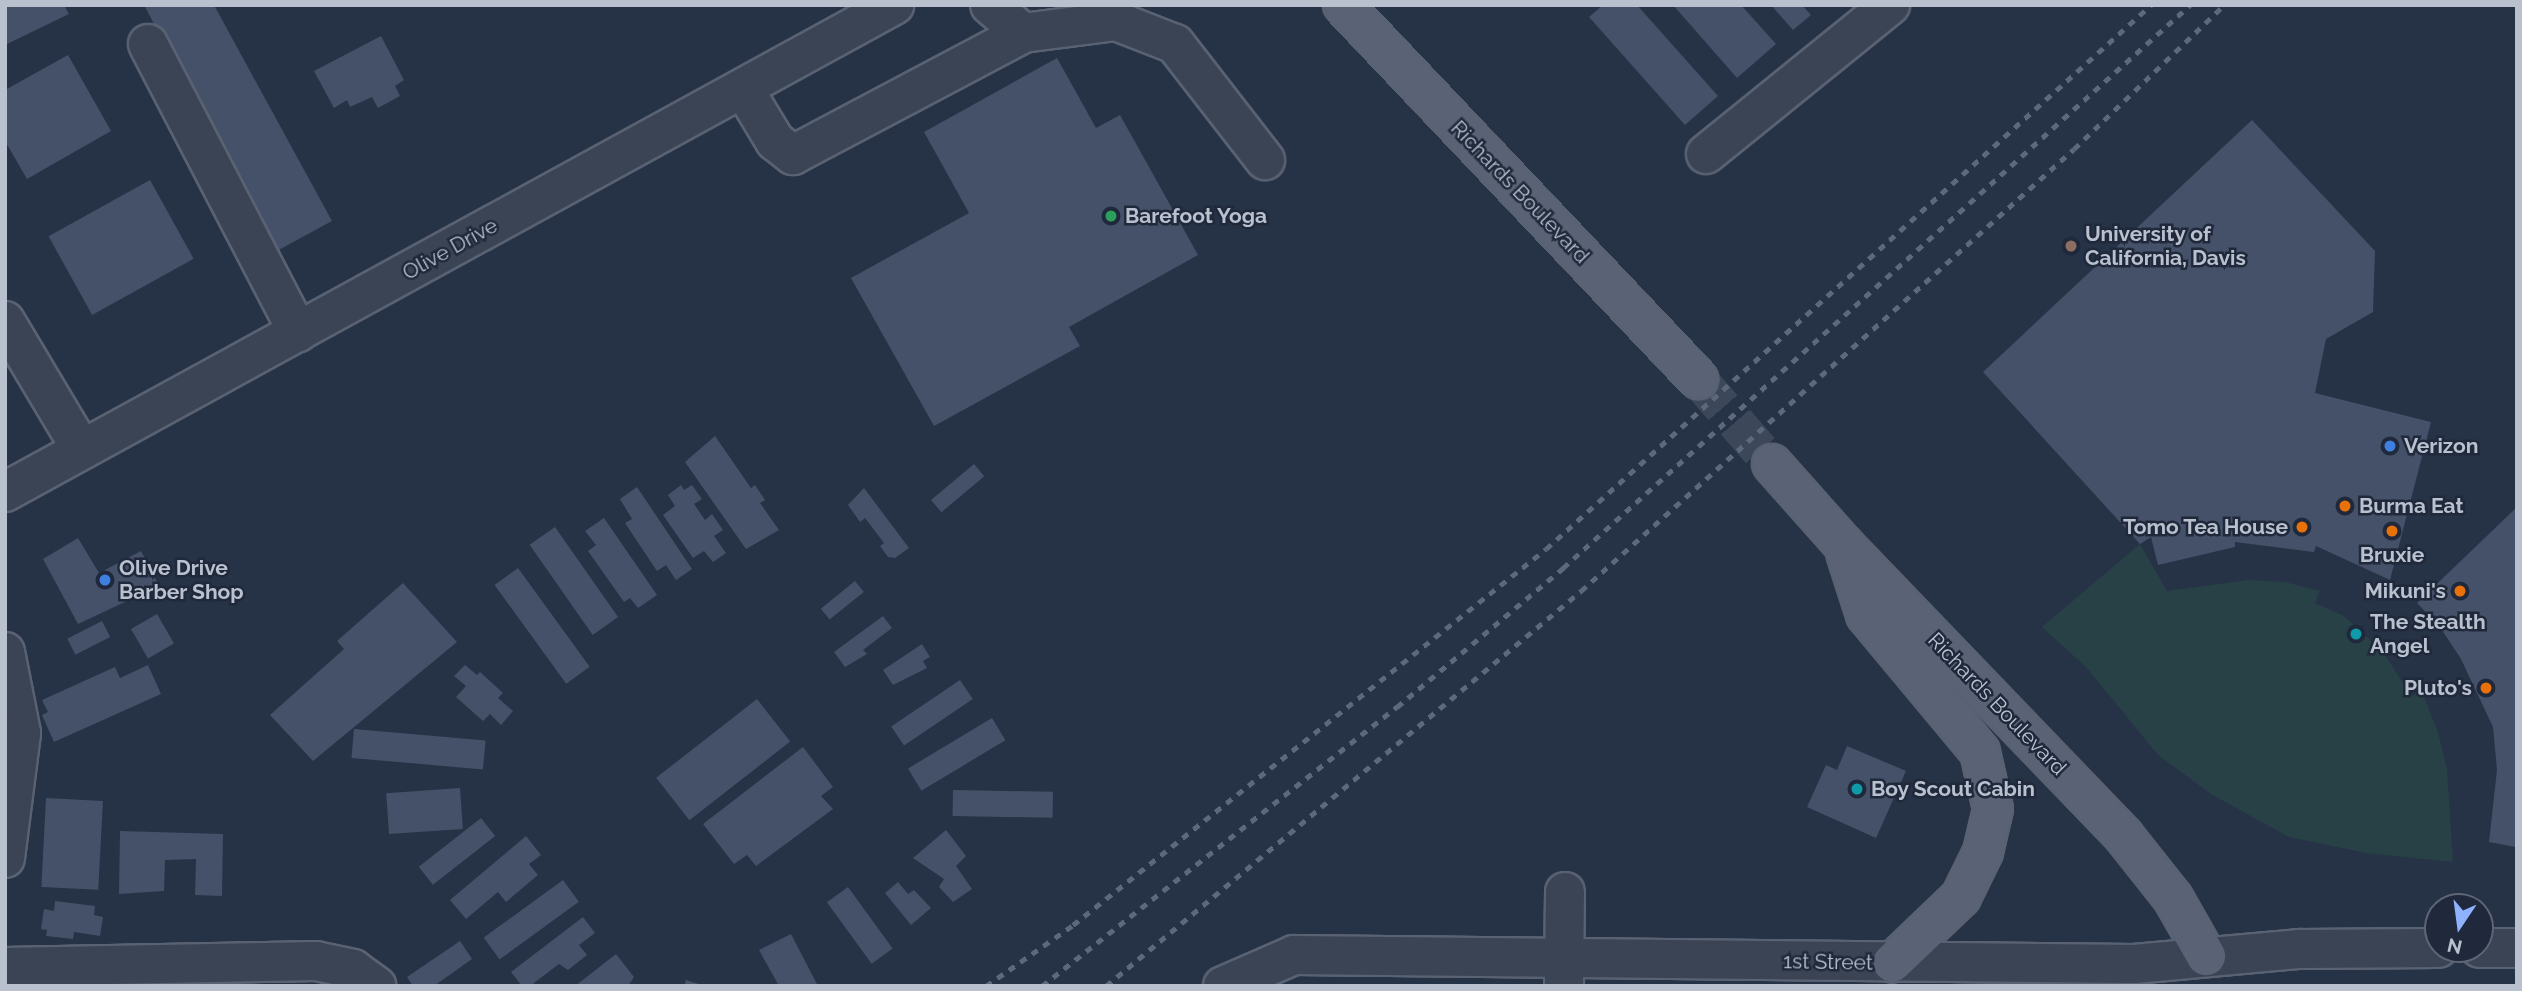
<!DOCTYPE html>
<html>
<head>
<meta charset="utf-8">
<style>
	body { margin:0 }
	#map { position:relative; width:2522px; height:991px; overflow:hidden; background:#263246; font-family:Raleway,sans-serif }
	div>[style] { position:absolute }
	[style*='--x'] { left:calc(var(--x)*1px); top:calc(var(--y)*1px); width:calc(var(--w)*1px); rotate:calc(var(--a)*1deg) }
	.green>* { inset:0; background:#284147 }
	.building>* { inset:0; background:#455168; transform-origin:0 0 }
	.major-tunnel>* { height:38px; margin-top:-19px; transform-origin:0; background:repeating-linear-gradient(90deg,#3c475a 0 38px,transparent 0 57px) }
	.roads { filter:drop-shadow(2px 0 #596272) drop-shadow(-2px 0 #596272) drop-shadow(0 2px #596272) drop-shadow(0 -2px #596272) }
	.minor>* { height:38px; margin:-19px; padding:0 19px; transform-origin:19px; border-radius:19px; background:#3b4455 }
	.major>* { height:38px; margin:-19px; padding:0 19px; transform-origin:19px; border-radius:19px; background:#596375 }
	.rail>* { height:5px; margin-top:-2.5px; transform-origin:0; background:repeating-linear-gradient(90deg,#5d687c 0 7px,transparent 0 14px) }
	.dots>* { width:19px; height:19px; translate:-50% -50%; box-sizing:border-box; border:4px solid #1f293b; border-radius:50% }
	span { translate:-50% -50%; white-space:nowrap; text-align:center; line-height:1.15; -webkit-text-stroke:5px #1f293b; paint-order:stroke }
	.street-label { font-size:21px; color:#b9c0ce }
	.poi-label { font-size:21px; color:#b9c0ce; font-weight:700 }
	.left { translate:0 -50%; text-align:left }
	.right { translate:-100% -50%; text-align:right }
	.frame { position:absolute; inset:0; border:7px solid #b9c0ce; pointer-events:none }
	.north { position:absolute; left:2424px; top:893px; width:70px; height:70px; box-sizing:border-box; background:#1f293b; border:2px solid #5d6576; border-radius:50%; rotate:193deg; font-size:19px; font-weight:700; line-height:28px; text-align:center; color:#b9c0ce }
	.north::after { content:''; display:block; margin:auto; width:24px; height:32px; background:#8eb2fe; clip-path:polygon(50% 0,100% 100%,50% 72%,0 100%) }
</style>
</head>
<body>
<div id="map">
	<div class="green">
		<i style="clip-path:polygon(2140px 544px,2167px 591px,2248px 580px,2285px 582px,2320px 591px,2315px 603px,2344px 616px,2384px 653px,2411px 696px,2422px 692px,2438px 732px,2447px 769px,2453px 862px,2366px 853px,2289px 837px,2211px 794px,2158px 755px,2087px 668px,2042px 627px)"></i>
	</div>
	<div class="building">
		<i style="clip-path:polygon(5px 5px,64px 5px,69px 14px,5px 45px)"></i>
		<i style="clip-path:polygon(144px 5px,214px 5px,332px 221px,275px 252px)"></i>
		<i style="clip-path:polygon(1603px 5px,1637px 5px,1718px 96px,1685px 125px,1589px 17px)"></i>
		<i style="clip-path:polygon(1673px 5px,1741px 5px,1776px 44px,1737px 78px)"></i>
		<i style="clip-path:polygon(1771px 5px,1802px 5px,1811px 15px,1793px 30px)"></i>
		<i style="clip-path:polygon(381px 36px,404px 80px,395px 86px,400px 96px,378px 108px,372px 97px,350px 107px,347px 100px,334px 108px,314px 71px)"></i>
		<i style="clip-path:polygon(68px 55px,111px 131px,27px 179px,5px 141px,5px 90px)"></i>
		<i style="clip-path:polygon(1057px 58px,1096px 128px,1120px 115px,1198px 255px,1069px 327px,1080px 346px,934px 426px,851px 278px,969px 213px,924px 132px)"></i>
		<i style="clip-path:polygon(2252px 120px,2375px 251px,2373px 312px,2326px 339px,2315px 393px,2431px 422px,2390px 580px,2316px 546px,2314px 552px,2235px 542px,2235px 547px,2158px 565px,2151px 537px,2140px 544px,1983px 372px)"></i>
		<i style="left:150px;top:180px;width:90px;height:116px;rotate:61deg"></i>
		<i style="clip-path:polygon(715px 436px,751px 488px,755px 485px,765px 500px,760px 503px,779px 530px,746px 549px,685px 462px)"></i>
		<i style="left:974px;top:464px;width:16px;height:56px;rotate:50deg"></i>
		<i style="clip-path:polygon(681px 485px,684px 490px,692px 485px,702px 499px,694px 504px,705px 520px,712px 514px,723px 530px,714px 536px,726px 553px,713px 562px,704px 551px,693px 558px,663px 515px,675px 506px,668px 495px)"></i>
		<i style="clip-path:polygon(637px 487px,692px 569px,676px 580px,666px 565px,657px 571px,625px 523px,632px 519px,620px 499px)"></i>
		<i style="clip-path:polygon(864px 488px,909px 548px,895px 558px,888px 557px,880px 546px,884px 543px,865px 518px,860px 522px,848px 505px)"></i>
		<i style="clip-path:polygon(2517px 507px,2517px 847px,2510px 846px,2489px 842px,2497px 770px,2493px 727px,2461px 659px,2440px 627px,2417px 603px)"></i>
		<i style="clip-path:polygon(604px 518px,657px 595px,638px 608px,630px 598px,624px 602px,588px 551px,596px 545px,585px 531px)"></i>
		<i style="left:555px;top:527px;width:110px;height:31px;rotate:55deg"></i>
		<i style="clip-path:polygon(78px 538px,99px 573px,141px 551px,159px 586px,78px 624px,43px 559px)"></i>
		<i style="left:518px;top:568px;width:122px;height:29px;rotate:54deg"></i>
		<i style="left:855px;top:581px;width:14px;height:44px;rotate:51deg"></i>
		<i style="clip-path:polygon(403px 583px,457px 642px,313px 761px,270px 715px,344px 649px,337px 641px)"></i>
		<i style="left:157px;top:614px;width:34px;height:30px;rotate:60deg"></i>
		<i style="clip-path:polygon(883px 616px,892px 628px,863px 650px,867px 654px,845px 667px,834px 652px)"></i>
		<i style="left:102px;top:621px;width:18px;height:39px;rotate:63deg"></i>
		<i style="clip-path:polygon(922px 644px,930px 657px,923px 661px,927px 668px,893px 685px,883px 670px)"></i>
		<i style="clip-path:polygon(148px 665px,161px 694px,54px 742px,42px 715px,48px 712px,42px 700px,115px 667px,120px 678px)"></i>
		<i style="clip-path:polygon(465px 665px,477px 675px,480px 672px,503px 693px,498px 698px,513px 711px,501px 725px,490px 714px,483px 721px,456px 697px,466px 686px,454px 676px)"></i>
		<i style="left:960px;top:680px;width:23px;height:83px;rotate:56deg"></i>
		<i style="left:757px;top:699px;width:54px;height:128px;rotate:52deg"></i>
		<i style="left:992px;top:718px;width:26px;height:98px;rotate:59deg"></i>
		<i style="left:354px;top:729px;width:132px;height:29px;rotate:5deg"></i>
		<i style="clip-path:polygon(1847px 746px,1906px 771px,1876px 838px,1807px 807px,1826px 765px,1837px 770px)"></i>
		<i style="clip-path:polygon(803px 747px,833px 787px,821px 796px,833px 809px,756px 866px,747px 855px,734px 864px,703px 824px)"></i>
		<i style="left:460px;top:788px;width:41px;height:74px;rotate:86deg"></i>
		<i style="left:953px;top:790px;width:100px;height:26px;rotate:1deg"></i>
		<i style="left:46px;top:798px;width:57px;height:89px;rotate:3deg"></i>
		<i style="left:481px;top:818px;width:23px;height:79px;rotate:52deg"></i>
		<i style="clip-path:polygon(946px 830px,966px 856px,956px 866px,972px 889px,953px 902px,939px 887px,944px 879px,913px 858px)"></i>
		<i style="clip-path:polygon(120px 831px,223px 834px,222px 896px,195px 895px,196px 859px,165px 860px,164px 891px,119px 894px)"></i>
		<i style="clip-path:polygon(526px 836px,541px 855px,529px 864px,538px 875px,506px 902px,498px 892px,466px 919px,450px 900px)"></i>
		<i style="left:563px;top:880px;width:27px;height:98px;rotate:54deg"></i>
		<i style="clip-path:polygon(898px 882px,908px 894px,914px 890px,931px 908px,911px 925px,885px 893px)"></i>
		<i style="left:848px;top:887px;width:76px;height:26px;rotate:54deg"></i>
		<i style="clip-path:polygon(55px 901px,95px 906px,94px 915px,103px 917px,100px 936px,74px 932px,73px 939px,46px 936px,47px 930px,41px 929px,44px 909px,54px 911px)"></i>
		<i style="clip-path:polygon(583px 917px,595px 933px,579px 945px,587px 955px,568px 970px,559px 964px,530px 986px,522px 986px,511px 972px)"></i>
		<i style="clip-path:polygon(791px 934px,818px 986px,779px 986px,759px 950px)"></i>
		<i style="clip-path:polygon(460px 941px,472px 959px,434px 986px,413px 986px,407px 977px)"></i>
		<i style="clip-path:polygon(616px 954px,634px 977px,628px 986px,575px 986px)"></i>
		<i style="clip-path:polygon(686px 980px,702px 985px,702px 986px,684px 986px)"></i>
	</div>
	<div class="major-tunnel">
		<i style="--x:1698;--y:379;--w:113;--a:49"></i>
	</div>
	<div class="roads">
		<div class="minor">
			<i style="--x:990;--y:5;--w:43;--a:40.3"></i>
			<i style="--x:1023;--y:33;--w:94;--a:-7.4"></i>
			<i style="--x:1116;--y:21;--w:63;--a:21.3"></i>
			<i style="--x:1175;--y:44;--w:147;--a:52.2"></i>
			<i style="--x:148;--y:44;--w:325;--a:62.5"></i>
			<i style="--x:743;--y:88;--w:62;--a:58.9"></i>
			<i style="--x:775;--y:141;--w:23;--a:38"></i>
			<i style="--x:793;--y:155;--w:260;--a:-27.9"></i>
			<i style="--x:1706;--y:154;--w:237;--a:-39"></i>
			<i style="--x:5;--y:321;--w:150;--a:59.2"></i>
			<i style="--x:5;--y:492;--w:1014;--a:-28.71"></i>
			<i style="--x:5;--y:652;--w:83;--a:78.8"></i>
			<i style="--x:21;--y:733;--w:126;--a:97.3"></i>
			<i style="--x:2480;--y:948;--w:37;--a:0"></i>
			<i style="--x:5;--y:967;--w:311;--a:-1.1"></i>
			<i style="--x:316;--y:961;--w:38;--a:12"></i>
			<i style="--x:353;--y:969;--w:29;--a:36"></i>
			<i style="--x:1223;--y:986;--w:77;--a:-23.6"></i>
			<i style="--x:1294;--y:955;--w:840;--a:0.61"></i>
			<i style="--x:2134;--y:964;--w:167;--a:-5.2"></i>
			<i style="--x:2300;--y:949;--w:138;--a:-0.4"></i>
			<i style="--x:1564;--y:986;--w:94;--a:-89.4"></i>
		</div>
		<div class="major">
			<i style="--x:1343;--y:5;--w:516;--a:46.49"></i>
			<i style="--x:1772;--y:464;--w:107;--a:48.4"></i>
			<i style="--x:1843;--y:544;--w:404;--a:46.1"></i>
			<i style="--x:2123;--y:835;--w:80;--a:51.6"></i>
			<i style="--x:2173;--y:898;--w:67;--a:60.4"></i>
			<i style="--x:1846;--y:553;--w:65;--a:72.1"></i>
			<i style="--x:1866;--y:615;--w:178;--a:50.2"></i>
			<i style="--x:1980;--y:752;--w:58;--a:77.2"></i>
			<i style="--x:1993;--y:809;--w:44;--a:103.1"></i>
			<i style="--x:1983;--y:852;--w:50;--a:116.1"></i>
			<i style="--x:1961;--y:897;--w:95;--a:136.3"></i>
		</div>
	</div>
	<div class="rail">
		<i style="--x:986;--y:986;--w:106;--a:-35"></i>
		<i style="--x:1073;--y:925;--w:604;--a:-38.48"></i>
		<i style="--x:1546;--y:549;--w:814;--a:-41.96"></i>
		<i style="--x:1042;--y:986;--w:452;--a:-38.2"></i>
		<i style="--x:1397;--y:707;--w:217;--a:-39.9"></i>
		<i style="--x:1563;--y:568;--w:843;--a:-41.92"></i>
		<i style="--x:1106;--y:986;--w:618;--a:-39.75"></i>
		<i style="--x:1581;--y:591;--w:662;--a:-41.88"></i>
		<i style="--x:2074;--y:149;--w:208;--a:-43.8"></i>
	</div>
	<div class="dots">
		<i style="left:1111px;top:216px;background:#2e9e5b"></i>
		<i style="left:2071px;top:246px;background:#8d6e63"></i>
		<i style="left:2390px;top:446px;background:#3f7fe0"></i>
		<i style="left:2345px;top:506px;background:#e8710a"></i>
		<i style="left:2302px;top:527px;background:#e8710a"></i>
		<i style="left:2392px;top:531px;background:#e8710a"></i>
		<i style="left:105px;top:580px;background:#3f7fe0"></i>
		<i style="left:2460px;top:591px;background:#e8710a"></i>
		<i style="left:2356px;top:634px;background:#0f9aa8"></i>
		<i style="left:2486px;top:688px;background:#e8710a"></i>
		<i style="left:1857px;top:789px;background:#0f9aa8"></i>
	</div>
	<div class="street-label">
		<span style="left:1520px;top:192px;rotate:46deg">Richards Boulevard</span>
		<span style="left:450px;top:249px;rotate:-29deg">Olive Drive</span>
		<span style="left:1997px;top:704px;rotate:46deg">Richards Boulevard</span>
		<span style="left:1828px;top:962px;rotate:1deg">1st Street</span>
	</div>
	<div class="poi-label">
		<span class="left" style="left:1125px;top:216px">Barefoot Yoga</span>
		<span class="left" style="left:2085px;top:246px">University of<br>California, Davis</span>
		<span class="left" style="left:2404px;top:446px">Verizon</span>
		<span class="left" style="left:2359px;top:506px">Burma Eat</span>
		<span class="right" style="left:2288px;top:527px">Tomo Tea House</span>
		<span style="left:2392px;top:555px">Bruxie</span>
		<span class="left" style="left:119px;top:580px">Olive Drive<br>Barber Shop</span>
		<span class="right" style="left:2446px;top:591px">Mikuni's</span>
		<span class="left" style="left:2370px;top:634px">The Stealth<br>Angel</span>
		<span class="right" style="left:2472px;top:688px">Pluto's</span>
		<span class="left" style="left:1871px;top:789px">Boy Scout Cabin</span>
	</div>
	<div class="frame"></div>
	<div class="north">N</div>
</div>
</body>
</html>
